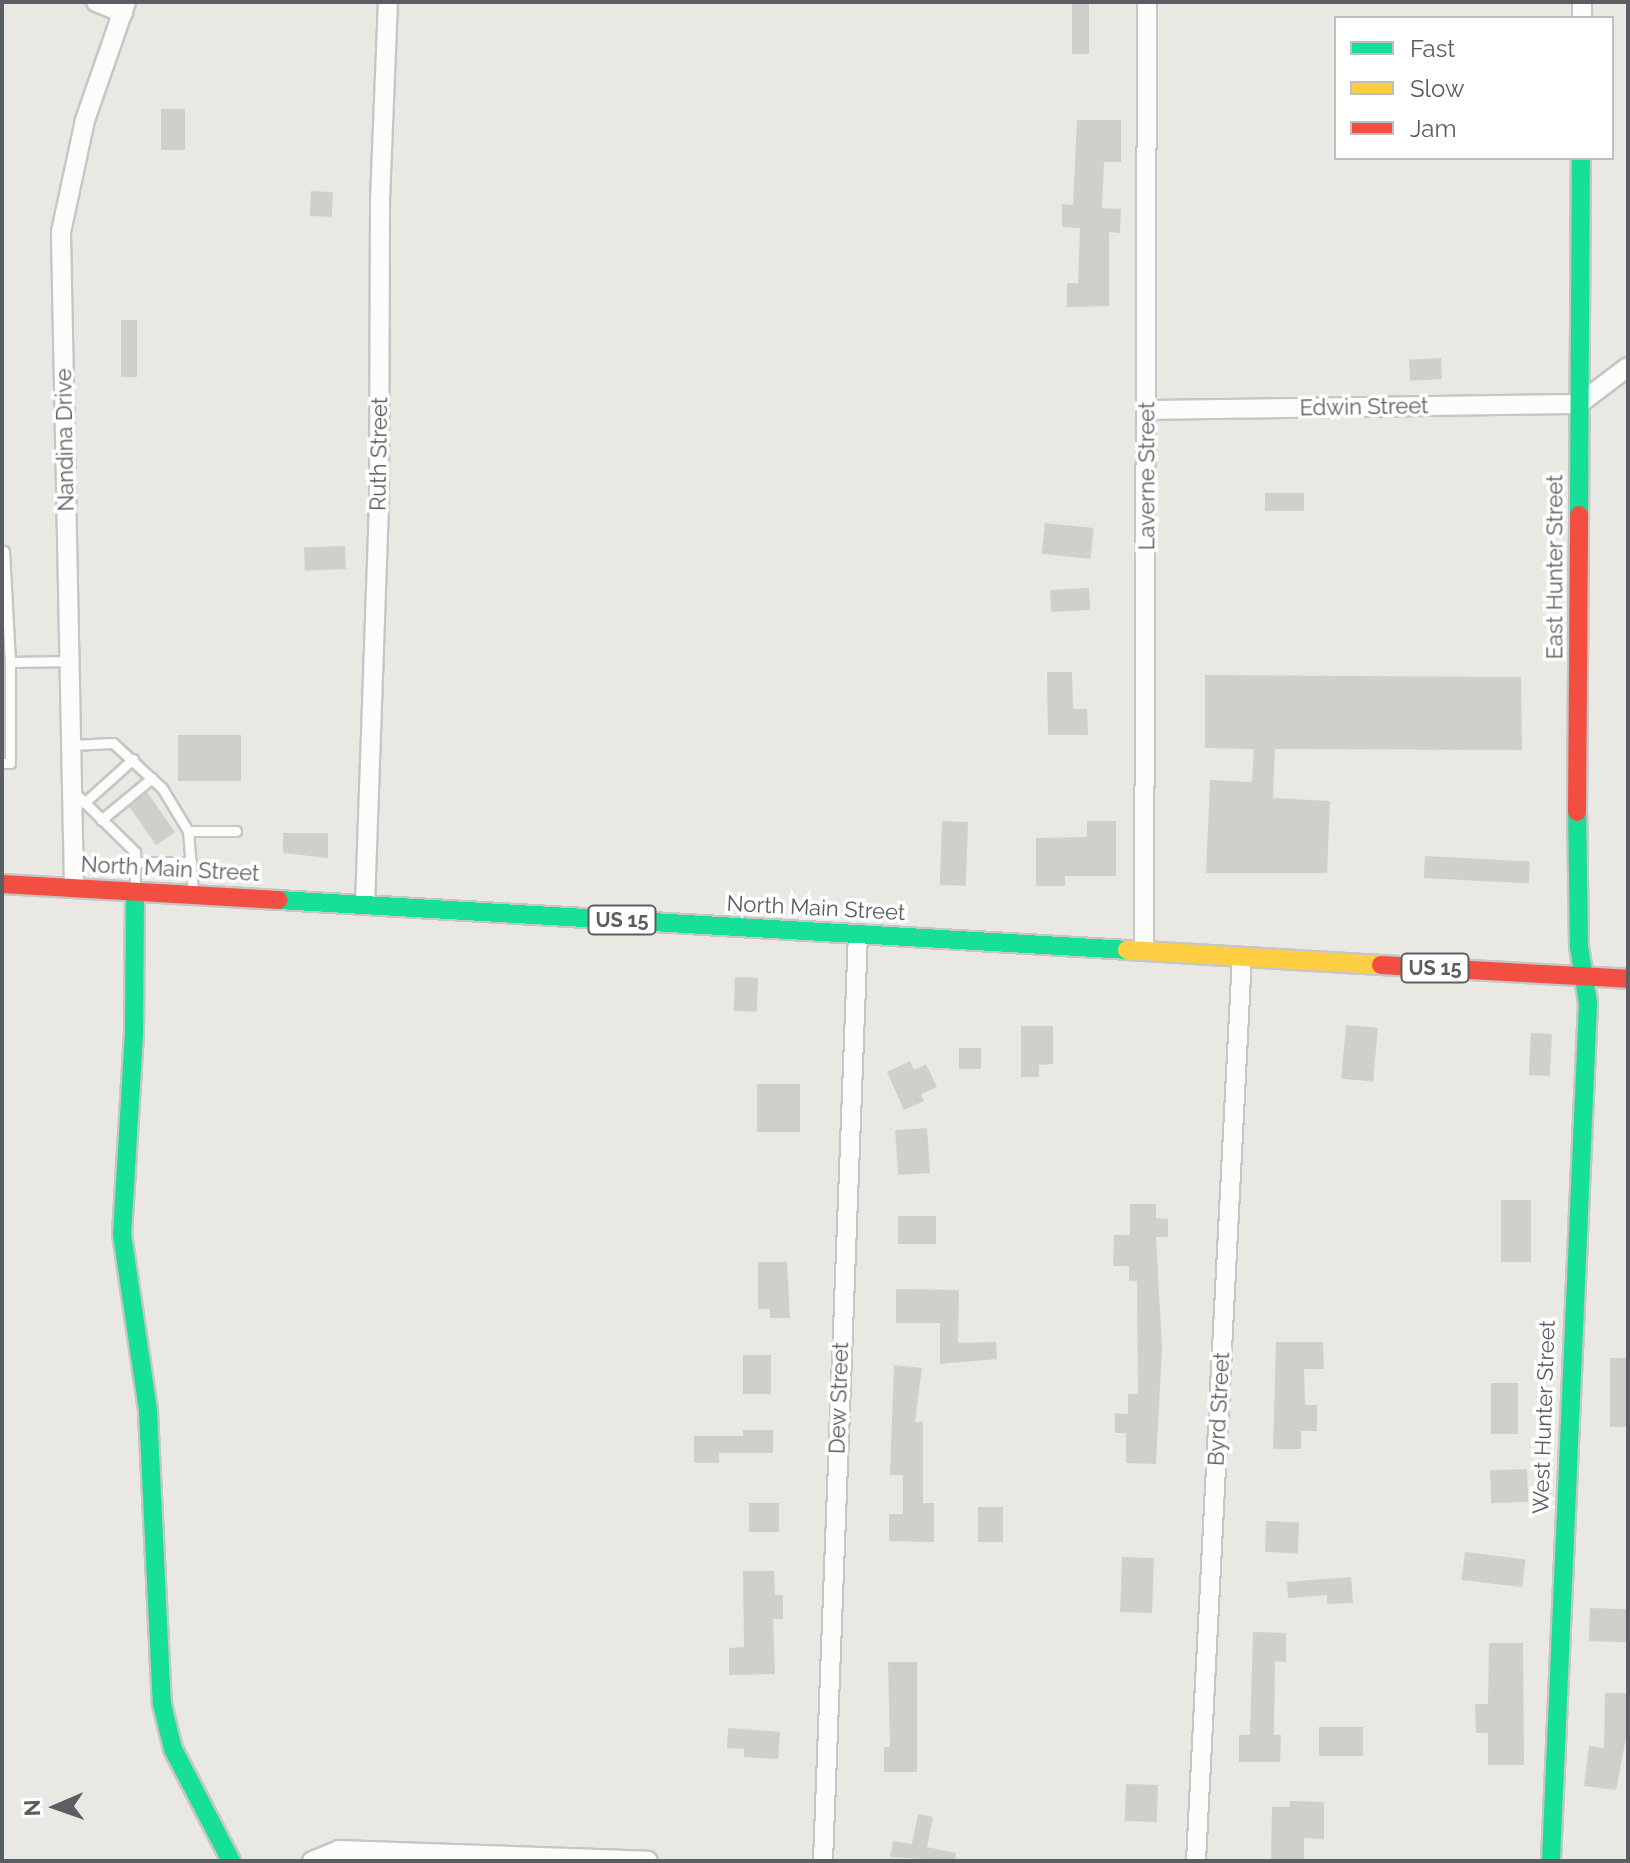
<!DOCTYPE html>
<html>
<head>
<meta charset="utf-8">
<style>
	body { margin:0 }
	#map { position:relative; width:1630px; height:1863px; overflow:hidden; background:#e9e8e3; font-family:Raleway,sans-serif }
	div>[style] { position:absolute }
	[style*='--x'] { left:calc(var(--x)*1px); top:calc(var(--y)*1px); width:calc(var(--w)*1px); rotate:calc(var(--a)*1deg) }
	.building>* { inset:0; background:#d0cfcc; transform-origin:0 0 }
	.roads { filter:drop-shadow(2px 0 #c6c6c6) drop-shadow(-2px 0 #c6c6c6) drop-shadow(0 2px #c6c6c6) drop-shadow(0 -2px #c6c6c6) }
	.lane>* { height:9px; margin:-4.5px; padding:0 4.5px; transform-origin:4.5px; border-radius:4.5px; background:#fcfcfb }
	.street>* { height:18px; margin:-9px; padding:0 9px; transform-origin:9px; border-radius:9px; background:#fcfcfb }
	.fast>* { height:18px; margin:-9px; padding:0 9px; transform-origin:9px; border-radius:9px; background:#16e098 }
	.slow>* { height:18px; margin:-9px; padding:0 9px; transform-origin:9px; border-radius:9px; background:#ffcf43 }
	.jam>* { height:18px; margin:-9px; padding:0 9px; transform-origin:9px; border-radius:9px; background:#f24e42 }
	span { translate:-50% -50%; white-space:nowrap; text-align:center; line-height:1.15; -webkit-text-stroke:7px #fff; paint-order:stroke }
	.shield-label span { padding:2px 6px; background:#fff; border:2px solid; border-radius:6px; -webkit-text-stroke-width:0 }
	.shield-label { font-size:20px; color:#5a5d61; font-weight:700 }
	.street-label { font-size:22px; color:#5a5d61 }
	.frame { position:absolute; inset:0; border:4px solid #5a5d61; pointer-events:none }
	.legend { position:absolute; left:1334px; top:16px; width:280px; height:144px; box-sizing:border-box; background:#fff; border:2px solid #bdbec0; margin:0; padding:10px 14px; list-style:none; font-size:24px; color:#5a5d61 }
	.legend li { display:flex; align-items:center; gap:16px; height:40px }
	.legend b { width:40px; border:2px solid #bdbec0 }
	.north { position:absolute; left:16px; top:1767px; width:80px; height:80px; -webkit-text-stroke:6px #fff; paint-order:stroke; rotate:268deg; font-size:22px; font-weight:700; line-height:32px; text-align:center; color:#5a5d61 }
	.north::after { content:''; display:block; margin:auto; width:28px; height:36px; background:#5a5d61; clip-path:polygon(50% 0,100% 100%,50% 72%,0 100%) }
</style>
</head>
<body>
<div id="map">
	<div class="building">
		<i style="left:1072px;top:2px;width:17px;height:52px"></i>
		<i style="left:161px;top:109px;width:24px;height:41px"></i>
		<i style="clip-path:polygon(1077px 120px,1121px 120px,1121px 162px,1104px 162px,1102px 208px,1121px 209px,1120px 233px,1109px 232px,1109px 306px,1067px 307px,1067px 283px,1078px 283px,1080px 228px,1062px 227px,1062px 204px,1073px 205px)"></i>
		<i style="left:311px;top:191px;width:22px;height:25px;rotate:3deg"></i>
		<i style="left:121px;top:320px;width:16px;height:57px"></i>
		<i style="left:1441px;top:358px;width:21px;height:32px;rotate:87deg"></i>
		<i style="left:1265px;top:493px;width:39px;height:18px"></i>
		<i style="left:1045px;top:523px;width:49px;height:31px;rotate:6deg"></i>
		<i style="left:345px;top:546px;width:23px;height:41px;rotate:88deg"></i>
		<i style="left:1089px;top:588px;width:22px;height:39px;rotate:87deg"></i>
		<i style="clip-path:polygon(1047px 672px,1072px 672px,1073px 709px,1087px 709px,1088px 735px,1048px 735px)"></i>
		<i style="clip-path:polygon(1205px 675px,1521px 677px,1522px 750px,1275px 749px,1273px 798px,1330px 801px,1327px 873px,1206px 873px,1210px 780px,1252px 782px,1254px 749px,1205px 748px)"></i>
		<i style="left:178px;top:735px;width:63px;height:46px"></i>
		<i style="left:147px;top:792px;width:49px;height:23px;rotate:55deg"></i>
		<i style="left:942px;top:821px;width:26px;height:64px;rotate:2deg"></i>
		<i style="clip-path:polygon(1087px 821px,1116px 821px,1116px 876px,1065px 876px,1065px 886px,1036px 886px,1036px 838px,1087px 837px)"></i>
		<i style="clip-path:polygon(283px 833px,328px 833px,328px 858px,283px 853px)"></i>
		<i style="left:1425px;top:856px;width:105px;height:22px;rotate:3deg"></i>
		<i style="left:735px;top:977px;width:23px;height:34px;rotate:2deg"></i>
		<i style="left:1346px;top:1025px;width:32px;height:54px;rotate:5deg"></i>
		<i style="clip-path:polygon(1021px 1026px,1053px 1026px,1053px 1064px,1039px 1065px,1039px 1077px,1021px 1077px)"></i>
		<i style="left:1531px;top:1033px;width:21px;height:42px;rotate:3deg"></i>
		<i style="left:959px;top:1048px;width:22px;height:21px"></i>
		<i style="clip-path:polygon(910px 1061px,914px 1070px,926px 1064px,937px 1087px,921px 1094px,924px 1101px,904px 1110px,887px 1072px)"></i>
		<i style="left:757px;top:1084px;width:43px;height:48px"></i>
		<i style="left:927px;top:1128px;width:45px;height:32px;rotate:86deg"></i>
		<i style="left:1501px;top:1200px;width:30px;height:62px"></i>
		<i style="clip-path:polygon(1130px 1204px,1156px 1204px,1156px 1218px,1168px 1219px,1168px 1237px,1156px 1237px,1162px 1348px,1156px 1464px,1126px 1463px,1126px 1433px,1115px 1433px,1115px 1413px,1128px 1414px,1128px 1394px,1138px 1394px,1137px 1281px,1129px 1281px,1129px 1266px,1113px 1266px,1114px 1235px,1130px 1235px)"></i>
		<i style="left:898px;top:1216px;width:38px;height:28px"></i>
		<i style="clip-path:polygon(758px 1262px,787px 1262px,790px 1318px,770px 1318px,770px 1309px,758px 1309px)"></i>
		<i style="clip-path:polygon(896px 1289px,959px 1290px,958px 1343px,996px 1342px,997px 1359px,940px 1364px,940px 1323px,896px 1323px)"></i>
		<i style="clip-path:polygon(1276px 1342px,1323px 1342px,1324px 1369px,1304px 1369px,1305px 1405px,1317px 1405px,1317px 1431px,1301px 1431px,1301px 1449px,1273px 1449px)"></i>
		<i style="left:743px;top:1355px;width:28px;height:39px"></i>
		<i style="left:1610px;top:1358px;width:18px;height:69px"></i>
		<i style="clip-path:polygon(894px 1365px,922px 1368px,915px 1422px,923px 1422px,923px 1503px,934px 1503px,934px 1542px,889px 1541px,889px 1514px,903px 1514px,903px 1475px,890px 1475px)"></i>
		<i style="left:1491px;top:1383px;width:27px;height:51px"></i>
		<i style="clip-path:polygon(743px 1430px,773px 1430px,773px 1453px,719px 1453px,719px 1463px,694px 1463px,694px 1436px,743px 1436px)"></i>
		<i style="left:1527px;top:1469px;width:33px;height:37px;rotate:88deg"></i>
		<i style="left:749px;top:1503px;width:30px;height:29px"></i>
		<i style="left:978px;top:1507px;width:25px;height:35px"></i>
		<i style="left:1266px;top:1521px;width:33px;height:31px;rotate:2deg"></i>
		<i style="left:1465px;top:1552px;width:61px;height:28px;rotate:7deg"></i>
		<i style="left:1122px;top:1557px;width:32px;height:55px;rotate:2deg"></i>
		<i style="clip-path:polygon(743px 1571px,774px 1571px,775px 1595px,783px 1595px,783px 1619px,773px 1619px,775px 1674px,729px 1675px,729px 1648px,744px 1647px)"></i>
		<i style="clip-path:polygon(1351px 1577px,1353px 1603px,1327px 1604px,1327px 1595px,1288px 1598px,1287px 1582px)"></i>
		<i style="left:1590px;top:1608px;width:38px;height:33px;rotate:2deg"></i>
		<i style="clip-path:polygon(1253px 1632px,1286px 1633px,1286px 1662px,1275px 1661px,1274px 1735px,1281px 1735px,1280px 1762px,1239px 1762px,1239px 1735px,1250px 1735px)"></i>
		<i style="clip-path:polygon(1489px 1643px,1523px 1643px,1524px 1765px,1488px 1765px,1488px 1733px,1476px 1733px,1475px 1704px,1488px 1704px)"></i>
		<i style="clip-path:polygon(888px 1662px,917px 1662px,917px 1772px,884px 1772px,884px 1747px,890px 1747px)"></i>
		<i style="clip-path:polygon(1605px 1693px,1628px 1693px,1628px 1727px,1616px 1790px,1584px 1786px,1589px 1746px,1604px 1748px)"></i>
		<i style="left:1319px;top:1727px;width:44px;height:29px"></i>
		<i style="clip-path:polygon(728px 1728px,780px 1732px,778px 1759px,744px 1757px,744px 1749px,727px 1748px)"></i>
		<i style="left:1126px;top:1784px;width:32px;height:37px;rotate:2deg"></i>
		<i style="clip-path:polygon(1290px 1801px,1324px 1802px,1324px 1839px,1304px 1838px,1304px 1861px,1271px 1861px,1272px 1807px,1289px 1807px)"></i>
		<i style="clip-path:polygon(918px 1814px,933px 1817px,927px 1847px,956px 1853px,955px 1861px,890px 1857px,893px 1841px,912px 1844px)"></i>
	</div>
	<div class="roads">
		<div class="lane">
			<i style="--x:4;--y:551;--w:111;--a:86.9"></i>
			<i style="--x:10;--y:662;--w:60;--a:-1"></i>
			<i style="--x:71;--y:745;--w:42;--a:-2.7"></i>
			<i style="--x:113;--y:743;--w:67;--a:42.6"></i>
			<i style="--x:162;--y:788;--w:50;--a:58.8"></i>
			<i style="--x:188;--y:831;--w:61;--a:85.3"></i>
			<i style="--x:2;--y:763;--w:8;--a:0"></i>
			<i style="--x:10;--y:763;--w:101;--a:-90"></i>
			<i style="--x:74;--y:792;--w:86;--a:44.5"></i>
			<i style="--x:135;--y:852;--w:36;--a:90"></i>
			<i style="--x:84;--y:803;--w:66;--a:-41.9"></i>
			<i style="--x:101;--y:820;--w:66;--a:-39.5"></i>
			<i style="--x:188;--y:831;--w:48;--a:0"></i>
			<i style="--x:135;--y:862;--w:56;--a:0"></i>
		</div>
		<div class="street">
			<i style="--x:96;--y:2;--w:29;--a:22"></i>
			<i style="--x:1582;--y:18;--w:16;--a:-90"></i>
			<i style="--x:1148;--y:410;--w:431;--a:-0.8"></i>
			<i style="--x:1579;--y:404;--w:61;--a:-37.1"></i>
			<i style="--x:74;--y:888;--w:656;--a:-91.14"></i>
			<i style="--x:61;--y:232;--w:115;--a:-77.9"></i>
			<i style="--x:85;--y:120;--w:125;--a:-70.8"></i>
			<i style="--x:365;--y:905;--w:409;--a:-88"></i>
			<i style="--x:379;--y:496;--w:296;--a:-89.8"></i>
			<i style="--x:380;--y:200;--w:198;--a:-87.7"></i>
			<i style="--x:1144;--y:951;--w:949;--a:-89.82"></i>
			<i style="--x:312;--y:1861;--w:29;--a:-22"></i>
			<i style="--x:339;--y:1850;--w:309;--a:2"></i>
			<i style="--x:823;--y:1861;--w:928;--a:-87.84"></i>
			<i style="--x:1196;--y:1861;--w:905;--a:-87.09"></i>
		</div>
		<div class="fast">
			<i style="--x:1579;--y:515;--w:357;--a:-89.7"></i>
			<i style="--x:135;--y:892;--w:141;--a:90.4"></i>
			<i style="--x:134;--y:1033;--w:201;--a:93.4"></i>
			<i style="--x:122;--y:1234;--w:179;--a:81.6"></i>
			<i style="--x:148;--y:1411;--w:293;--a:87.3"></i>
			<i style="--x:162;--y:1704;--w:46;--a:76.3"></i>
			<i style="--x:173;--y:1749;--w:126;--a:62.6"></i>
			<i style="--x:279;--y:900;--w:849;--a:3.37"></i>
			<i style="--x:1551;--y:1861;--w:859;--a:-87.53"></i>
			<i style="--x:1588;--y:1003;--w:57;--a:-99.1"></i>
			<i style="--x:1579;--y:947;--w:135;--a:-90.8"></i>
		</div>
		<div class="slow">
			<i style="--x:1127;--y:950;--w:254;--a:3.4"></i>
		</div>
		<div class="jam">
			<i style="--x:1577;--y:812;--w:297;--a:-89.6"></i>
			<i style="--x:2;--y:884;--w:277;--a:3.3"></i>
			<i style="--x:1381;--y:965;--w:247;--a:3.2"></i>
		</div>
	</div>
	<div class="shield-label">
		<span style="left:622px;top:920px">US 15</span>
		<span style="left:1435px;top:968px">US 15</span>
	</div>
	<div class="street-label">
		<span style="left:1364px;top:407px;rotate:-1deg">Edwin Street</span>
		<span style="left:65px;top:440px;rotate:-91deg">Nandina Drive</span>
		<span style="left:379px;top:454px;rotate:-89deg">Ruth Street</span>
		<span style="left:1147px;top:476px;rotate:-90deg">Laverne Street</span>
		<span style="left:1555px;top:567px;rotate:-90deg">East Hunter Street</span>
		<span style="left:170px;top:869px;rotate:3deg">North Main Street</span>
		<span style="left:816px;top:908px;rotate:3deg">North Main Street</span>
		<span style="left:839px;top:1398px;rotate:-88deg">Dew Street</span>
		<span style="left:1219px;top:1409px;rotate:-87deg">Byrd Street</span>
		<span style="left:1544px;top:1417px;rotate:-88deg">West Hunter Street</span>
	</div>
	<div class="frame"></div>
	<ul class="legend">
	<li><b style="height:10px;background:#16e098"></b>Fast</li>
	<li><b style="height:10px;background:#ffcf43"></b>Slow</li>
	<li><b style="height:10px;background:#f24e42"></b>Jam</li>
	</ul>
	<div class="north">N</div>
</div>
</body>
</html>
